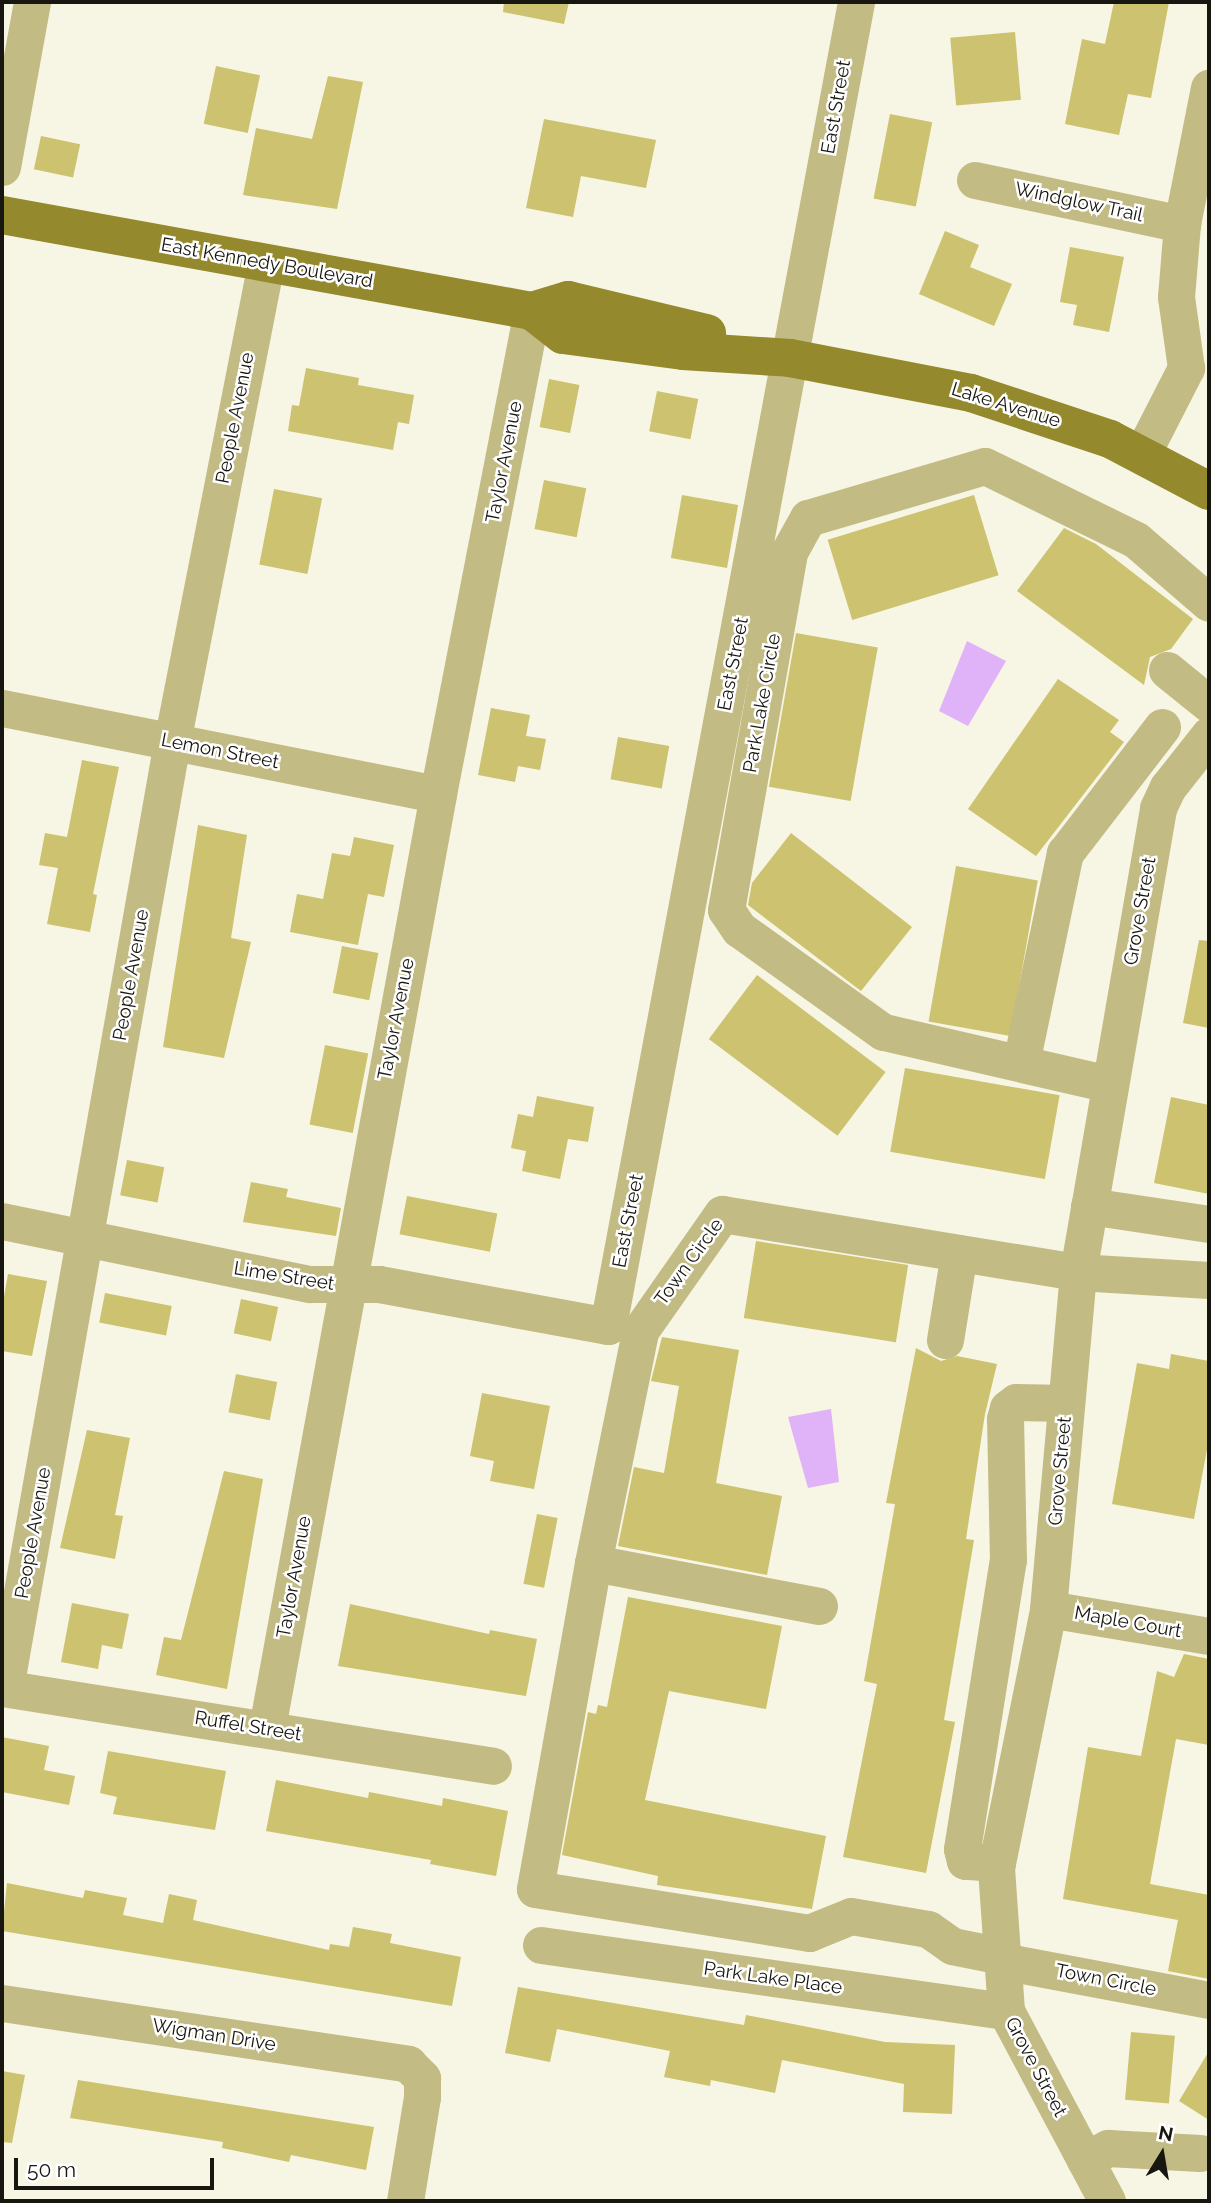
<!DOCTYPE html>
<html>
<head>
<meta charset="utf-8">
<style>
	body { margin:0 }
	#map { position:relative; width:1211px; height:2203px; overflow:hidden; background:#f7f5e3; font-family:Raleway,sans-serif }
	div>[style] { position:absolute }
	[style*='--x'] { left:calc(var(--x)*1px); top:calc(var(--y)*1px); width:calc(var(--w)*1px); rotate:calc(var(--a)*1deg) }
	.water>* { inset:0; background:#e0b3f8 }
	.building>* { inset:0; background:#ccc26f; transform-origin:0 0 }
	.minor>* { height:37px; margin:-18.5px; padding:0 18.5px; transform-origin:18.5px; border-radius:18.5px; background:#c2bb83 }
	.major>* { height:38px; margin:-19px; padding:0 19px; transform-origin:19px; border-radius:19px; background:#94892c }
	span { translate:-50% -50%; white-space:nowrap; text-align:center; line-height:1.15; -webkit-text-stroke:5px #fff; paint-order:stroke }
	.street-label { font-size:19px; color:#171610 }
	.frame { position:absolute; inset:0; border:4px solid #171610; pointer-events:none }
	.north { position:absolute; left:1127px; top:2119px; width:70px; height:70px; -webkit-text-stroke:5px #fff; paint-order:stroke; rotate:11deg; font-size:19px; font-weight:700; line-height:28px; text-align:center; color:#171610 }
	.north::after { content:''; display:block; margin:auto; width:24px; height:32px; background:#171610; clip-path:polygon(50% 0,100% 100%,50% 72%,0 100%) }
	.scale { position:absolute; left:14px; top:2158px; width:200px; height:32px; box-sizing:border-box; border:4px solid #171610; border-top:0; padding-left:9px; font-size:21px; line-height:24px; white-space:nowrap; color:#171610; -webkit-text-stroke:5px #fff; paint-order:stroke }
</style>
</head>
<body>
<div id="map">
	<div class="water">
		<i style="clip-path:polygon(967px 641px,1006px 661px,968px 726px,939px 711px)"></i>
		<i style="clip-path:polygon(831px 1409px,839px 1482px,808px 1488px,788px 1417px)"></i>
	</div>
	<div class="building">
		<i style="clip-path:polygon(504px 2px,569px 2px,564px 24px,503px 12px)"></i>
		<i style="clip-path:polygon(1114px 2px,1169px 2px,1151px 98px,1128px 94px,1119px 135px,1065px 124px,1082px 39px,1105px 44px)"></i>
		<i style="left:1015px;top:32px;width:68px;height:65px;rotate:85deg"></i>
		<i style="left:216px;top:66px;width:45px;height:59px;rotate:12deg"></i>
		<i style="clip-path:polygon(328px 76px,363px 82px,337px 209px,243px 195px,256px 128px,312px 139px)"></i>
		<i style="left:890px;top:114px;width:43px;height:86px;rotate:11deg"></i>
		<i style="clip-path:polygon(544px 119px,656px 140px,646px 188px,581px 176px,573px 217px,526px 208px)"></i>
		<i style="left:41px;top:136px;width:40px;height:34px;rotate:12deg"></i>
		<i style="clip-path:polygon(945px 231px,979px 245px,970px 267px,1012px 284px,994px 326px,919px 294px)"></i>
		<i style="clip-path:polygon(1070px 247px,1124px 257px,1109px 332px,1073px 325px,1077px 305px,1060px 302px)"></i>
		<i style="clip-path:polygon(306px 368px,359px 378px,358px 385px,414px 395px,409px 424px,398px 422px,393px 450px,288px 431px,292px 405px,299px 406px)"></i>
		<i style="left:549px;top:379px;width:31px;height:49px;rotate:11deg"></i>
		<i style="left:657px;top:391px;width:42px;height:41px;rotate:11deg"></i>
		<i style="left:544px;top:480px;width:43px;height:50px;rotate:11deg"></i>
		<i style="left:274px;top:489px;width:49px;height:77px;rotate:11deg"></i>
		<i style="left:682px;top:495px;width:57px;height:64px;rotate:10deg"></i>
		<i style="left:974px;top:495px;width:84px;height:153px;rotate:73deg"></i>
		<i style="clip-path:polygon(1064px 528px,1096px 544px,1193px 619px,1171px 649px,1150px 657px,1144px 685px,1017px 591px)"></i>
		<i style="left:796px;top:633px;width:83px;height:156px;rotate:10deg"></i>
		<i style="clip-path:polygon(1058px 679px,1119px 720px,1110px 732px,1124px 742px,1036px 856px,968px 809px)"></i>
		<i style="clip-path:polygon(491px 708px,530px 715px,526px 736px,546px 739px,540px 770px,518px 766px,515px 782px,478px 775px)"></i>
		<i style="left:618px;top:737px;width:52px;height:43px;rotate:10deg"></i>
		<i style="clip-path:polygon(82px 760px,119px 767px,93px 894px,97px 895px,90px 932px,47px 924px,58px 868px,39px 865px,45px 833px,67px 837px)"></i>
		<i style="clip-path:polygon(198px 825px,247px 835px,231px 938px,251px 942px,224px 1058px,163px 1047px)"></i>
		<i style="clip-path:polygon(791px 833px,912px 927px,861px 991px,748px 905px,752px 883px)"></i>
		<i style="clip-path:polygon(354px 837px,394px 845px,384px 897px,368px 894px,358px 945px,290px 932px,297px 894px,323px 899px,332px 853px,350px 856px)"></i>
		<i style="left:956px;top:866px;width:83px;height:158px;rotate:10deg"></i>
		<i style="clip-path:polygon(1199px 940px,1209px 941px,1209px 1028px,1183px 1023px)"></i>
		<i style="left:342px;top:946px;width:37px;height:48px;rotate:11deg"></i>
		<i style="left:757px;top:975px;width:161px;height:80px;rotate:37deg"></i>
		<i style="left:325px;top:1045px;width:44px;height:81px;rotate:11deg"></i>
		<i style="left:905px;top:1068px;width:157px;height:85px;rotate:10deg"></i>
		<i style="clip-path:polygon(537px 1096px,594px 1107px,588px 1142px,568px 1139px,560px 1179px,522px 1171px,526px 1151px,511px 1148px,518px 1114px,533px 1117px)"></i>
		<i style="clip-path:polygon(1171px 1097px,1209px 1105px,1209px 1194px,1154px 1183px)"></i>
		<i style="left:127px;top:1160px;width:38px;height:36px;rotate:11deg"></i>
		<i style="clip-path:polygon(251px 1182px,288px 1189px,286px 1197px,341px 1208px,336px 1236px,243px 1222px)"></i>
		<i style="left:407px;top:1196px;width:92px;height:39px;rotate:11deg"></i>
		<i style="left:756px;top:1241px;width:154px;height:78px;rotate:9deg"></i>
		<i style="clip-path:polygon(8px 1274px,47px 1281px,32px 1356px,2px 1351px,2px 1308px)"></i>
		<i style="left:105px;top:1293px;width:68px;height:30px;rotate:11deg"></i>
		<i style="left:241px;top:1299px;width:38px;height:35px;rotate:12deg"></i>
		<i style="clip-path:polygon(662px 1337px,739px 1350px,716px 1483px,782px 1496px,767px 1575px,618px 1546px,634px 1467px,664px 1473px,679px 1386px,651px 1381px)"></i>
		<i style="clip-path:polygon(916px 1348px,941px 1361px,957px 1356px,997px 1364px,985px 1414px,966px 1539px,974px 1540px,944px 1720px,955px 1722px,926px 1873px,843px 1857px,877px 1684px,864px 1681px,895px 1504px,886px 1503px)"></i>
		<i style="clip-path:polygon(1171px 1354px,1209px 1361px,1209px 1439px,1194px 1519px,1112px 1504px,1137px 1363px,1169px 1369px)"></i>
		<i style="left:236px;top:1374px;width:42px;height:39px;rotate:11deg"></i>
		<i style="clip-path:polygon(482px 1393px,550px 1406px,534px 1489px,490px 1481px,494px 1461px,470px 1456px)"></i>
		<i style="clip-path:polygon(87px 1430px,130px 1438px,115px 1515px,123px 1516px,115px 1559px,60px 1548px)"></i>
		<i style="clip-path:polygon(224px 1471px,263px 1479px,227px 1689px,156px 1675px,164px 1637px,181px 1640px)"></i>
		<i style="left:537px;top:1514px;width:21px;height:71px;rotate:11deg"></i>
		<i style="clip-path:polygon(628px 1597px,782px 1626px,766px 1709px,669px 1691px,645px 1800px,826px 1836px,812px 1909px,657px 1885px,658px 1876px,562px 1855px,588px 1712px,596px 1714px,598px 1705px,607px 1707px)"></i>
		<i style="clip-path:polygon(72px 1603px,129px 1614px,122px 1649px,102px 1645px,98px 1669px,61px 1662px)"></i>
		<i style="clip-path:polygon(350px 1604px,489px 1634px,490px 1630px,537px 1639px,526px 1696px,338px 1666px)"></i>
		<i style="clip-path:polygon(1184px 1654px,1209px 1659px,1209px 1745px,1176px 1739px,1150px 1884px,1209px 1895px,1209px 1979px,1168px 1971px,1178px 1920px,1063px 1899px,1088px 1747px,1141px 1756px,1157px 1671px,1174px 1677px)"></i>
		<i style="clip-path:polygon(2px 1737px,49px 1746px,44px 1770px,75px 1776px,69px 1805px,2px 1792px)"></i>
		<i style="clip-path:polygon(108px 1751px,226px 1771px,215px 1830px,113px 1814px,117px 1797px,100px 1793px)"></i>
		<i style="clip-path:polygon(276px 1780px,368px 1798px,369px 1792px,442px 1806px,443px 1798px,508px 1811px,496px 1876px,430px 1864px,431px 1860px,266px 1831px)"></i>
		<i style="clip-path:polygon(7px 1883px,83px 1898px,85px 1890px,127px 1898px,123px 1915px,163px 1923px,169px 1894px,197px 1900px,193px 1920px,329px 1950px,330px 1944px,349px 1947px,353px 1927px,392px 1934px,390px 1943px,461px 1957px,452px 2006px,2px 1931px)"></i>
		<i style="clip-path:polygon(518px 1987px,744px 2025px,746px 2015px,885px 2042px,955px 2045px,952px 2114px,903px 2112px,904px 2084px,782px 2060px,775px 2093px,711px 2080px,710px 2086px,664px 2077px,670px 2051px,557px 2029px,550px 2062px,505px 2053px)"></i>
		<i style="left:1131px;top:2032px;width:44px;height:68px;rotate:5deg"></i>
		<i style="clip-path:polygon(1209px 2051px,1209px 2120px,1179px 2101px)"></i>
		<i style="clip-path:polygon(2px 2071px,25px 2075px,12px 2143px,2px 2142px)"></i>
		<i style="clip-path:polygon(78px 2080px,374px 2127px,366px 2170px,291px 2155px,289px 2162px,222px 2148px,223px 2142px,70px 2118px)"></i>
	</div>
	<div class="minor">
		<i style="--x:2;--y:167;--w:168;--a:-79.7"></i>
		<i style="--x:975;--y:180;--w:212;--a:12"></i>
		<i style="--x:1142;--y:454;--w:97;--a:-62.9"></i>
		<i style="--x:1186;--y:368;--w:72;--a:-98"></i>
		<i style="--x:1176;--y:297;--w:73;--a:-85.3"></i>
		<i style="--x:1182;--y:224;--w:139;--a:-78.8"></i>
		<i style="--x:1167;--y:670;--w:54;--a:39"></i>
		<i style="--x:2;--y:708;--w:444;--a:11.2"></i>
		<i style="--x:1021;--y:1063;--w:215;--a:-78.2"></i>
		<i style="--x:1065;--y:853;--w:159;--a:-52.4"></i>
		<i style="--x:1109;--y:1084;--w:232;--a:-167"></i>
		<i style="--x:883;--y:1032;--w:177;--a:-144.4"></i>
		<i style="--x:739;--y:929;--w:23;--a:-124"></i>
		<i style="--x:726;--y:910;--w:364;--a:-80"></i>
		<i style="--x:789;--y:552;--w:39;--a:-61"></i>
		<i style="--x:808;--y:518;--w:184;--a:-16.4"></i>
		<i style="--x:985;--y:466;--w:168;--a:26.1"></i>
		<i style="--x:1136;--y:540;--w:96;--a:40.8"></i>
		<i style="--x:1089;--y:1206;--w:121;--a:8.5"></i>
		<i style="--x:2;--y:1221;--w:314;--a:11.6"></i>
		<i style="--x:310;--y:1284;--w:69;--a:0"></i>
		<i style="--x:379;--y:1284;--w:233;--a:10.4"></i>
		<i style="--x:608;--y:1326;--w:1347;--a:-79.39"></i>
		<i style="--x:945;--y:1340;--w:88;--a:-80.9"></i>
		<i style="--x:593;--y:1563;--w:331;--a:100.1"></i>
		<i style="--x:535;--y:1889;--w:278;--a:9.1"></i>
		<i style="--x:809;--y:1933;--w:45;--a:-22"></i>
		<i style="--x:851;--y:1916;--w:78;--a:9.6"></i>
		<i style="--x:928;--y:1929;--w:29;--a:35"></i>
		<i style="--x:952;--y:1946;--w:51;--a:11.3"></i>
		<i style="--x:819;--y:1606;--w:230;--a:-169.2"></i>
		<i style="--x:593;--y:1563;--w:237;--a:-78.5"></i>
		<i style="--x:640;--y:1331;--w:143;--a:-55"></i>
		<i style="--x:722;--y:1214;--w:361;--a:9.3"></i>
		<i style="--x:1078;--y:1272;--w:131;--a:3.5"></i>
		<i style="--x:1048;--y:1609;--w:163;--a:9.5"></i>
		<i style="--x:2;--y:1688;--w:497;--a:9"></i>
		<i style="--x:5;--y:1688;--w:961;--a:-79.99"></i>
		<i style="--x:172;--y:742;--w:488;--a:-78.9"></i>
		<i style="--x:267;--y:1728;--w:950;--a:-79.62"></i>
		<i style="--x:438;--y:794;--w:492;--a:-79"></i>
		<i style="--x:997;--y:1863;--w:32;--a:-176"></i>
		<i style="--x:965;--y:1861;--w:12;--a:-104"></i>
		<i style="--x:962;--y:1849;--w:293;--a:-81"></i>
		<i style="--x:1008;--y:1560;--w:141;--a:-91.2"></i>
		<i style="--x:1005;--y:1419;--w:11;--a:-75"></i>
		<i style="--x:1008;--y:1408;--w:10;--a:-37"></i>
		<i style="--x:1016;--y:1402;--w:50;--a:1.1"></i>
		<i style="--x:541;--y:1945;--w:470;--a:8.1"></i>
		<i style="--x:1002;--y:1961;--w:211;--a:10.7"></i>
		<i style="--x:2;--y:2003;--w:411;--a:8.5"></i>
		<i style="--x:408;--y:2064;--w:20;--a:45"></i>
		<i style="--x:422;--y:2078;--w:19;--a:90"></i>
		<i style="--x:422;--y:2097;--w:105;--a:99.3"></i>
		<i style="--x:1085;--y:2160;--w:26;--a:-28"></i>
		<i style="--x:1108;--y:2148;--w:92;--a:3.1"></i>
		<i style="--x:1107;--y:2201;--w:215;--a:-118"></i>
		<i style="--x:1006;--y:2011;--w:143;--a:-94"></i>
		<i style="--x:996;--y:1868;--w:264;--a:-78.6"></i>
		<i style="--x:1048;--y:1609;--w:338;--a:-84.9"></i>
		<i style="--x:1078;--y:1272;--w:471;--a:-80.2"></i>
		<i style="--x:1158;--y:808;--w:23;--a:-65"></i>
		<i style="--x:1168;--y:787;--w:66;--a:-51.7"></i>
	</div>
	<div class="major">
		<i style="--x:2;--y:215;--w:539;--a:10.27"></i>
		<i style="--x:532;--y:311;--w:39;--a:38"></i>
		<i style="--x:563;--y:335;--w:121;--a:7.6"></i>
		<i style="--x:683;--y:351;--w:107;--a:3.7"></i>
		<i style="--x:790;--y:358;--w:184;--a:10.9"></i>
		<i style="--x:971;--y:393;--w:146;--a:18.3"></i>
		<i style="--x:1110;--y:439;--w:112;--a:27.7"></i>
		<i style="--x:532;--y:311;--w:38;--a:-17"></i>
		<i style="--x:568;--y:300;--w:143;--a:13.4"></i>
	</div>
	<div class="street-label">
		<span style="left:836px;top:107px;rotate:-80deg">East Street</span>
		<span style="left:1079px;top:202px;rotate:12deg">Windglow Trail</span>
		<span style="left:267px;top:263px;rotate:10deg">East Kennedy Boulevard</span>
		<span style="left:1006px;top:405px;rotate:17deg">Lake Avenue</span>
		<span style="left:235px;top:418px;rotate:-79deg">People Avenue</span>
		<span style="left:504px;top:462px;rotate:-79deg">Taylor Avenue</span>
		<span style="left:733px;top:664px;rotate:-79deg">East Street</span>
		<span style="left:762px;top:703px;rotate:-80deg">Park Lake Circle</span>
		<span style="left:220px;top:751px;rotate:11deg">Lemon Street</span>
		<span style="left:1140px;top:911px;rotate:-80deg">Grove Street</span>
		<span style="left:131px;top:975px;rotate:-80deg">People Avenue</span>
		<span style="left:396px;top:1019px;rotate:-79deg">Taylor Avenue</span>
		<span style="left:628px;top:1221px;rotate:-79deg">East Street</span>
		<span style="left:689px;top:1262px;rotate:-54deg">Town Circle</span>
		<span style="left:284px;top:1276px;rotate:9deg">Lime Street</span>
		<span style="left:1060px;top:1471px;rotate:-85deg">Grove Street</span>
		<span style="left:33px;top:1533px;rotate:-80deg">People Avenue</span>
		<span style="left:294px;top:1577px;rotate:-80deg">Taylor Avenue</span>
		<span style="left:1128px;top:1622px;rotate:10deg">Maple Court</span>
		<span style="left:248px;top:1726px;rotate:9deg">Ruffel Street</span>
		<span style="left:773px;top:1978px;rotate:8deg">Park Lake Place</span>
		<span style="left:1106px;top:1980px;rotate:11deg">Town Circle</span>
		<span style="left:214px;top:2035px;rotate:9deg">Wigman Drive</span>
		<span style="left:1036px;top:2067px;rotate:62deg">Grove Street</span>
	</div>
	<div class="frame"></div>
	<div class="north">N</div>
	<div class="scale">50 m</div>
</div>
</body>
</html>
